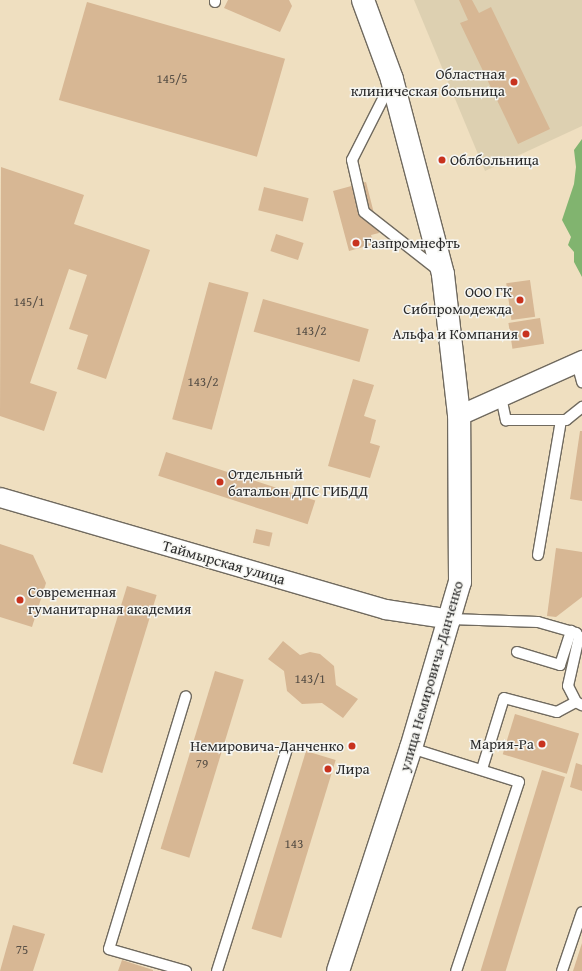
<!DOCTYPE html>
<html>
<head>
<meta charset="utf-8">
<style>
	body { margin:0 }
	#map { position:relative; width:582px; height:971px; overflow:hidden; background:#efdfc0; font-family:"Gentium Book Plus",serif }
	div>[style] { position:absolute }
	[style*='--x'] { left:calc(var(--x)*1px); top:calc(var(--y)*1px); width:calc(var(--w)*1px); rotate:calc(var(--a)*1deg) }
	.built>* { inset:0; background:#ddd0b1 }
	.forest>* { inset:0; background:#81b46f }
	.building>* { inset:0; background:#d7b794; transform-origin:0 0 }
	.roads { filter:drop-shadow(1px 0 #706a5f) drop-shadow(-1px 0 #706a5f) drop-shadow(0 1px #706a5f) drop-shadow(0 -1px #706a5f) }
	.lane>* { height:10px; margin:-5px; padding:0 5px; transform-origin:5px; border-radius:5px; background:#fff }
	.street>* { height:19px; margin:-9.5px; padding:0 9.5px; transform-origin:9.5px; border-radius:9.5px; background:#fff }
	.primary>* { height:22px; margin:-11px; padding:0 11px; transform-origin:11px; border-radius:11px; background:#fff }
	.dots>* { width:11px; height:11px; translate:-50% -50%; box-sizing:border-box; border:2px solid #f6f6f2; border-radius:50% }
	span { translate:-50% -50%; white-space:nowrap; text-align:center; line-height:1.15; -webkit-text-stroke:3px #f6f6f2; paint-order:stroke }
	.number-label { font-size:13px; color:#564e45 }
	.number-label span { -webkit-text-stroke-width:0 }
	.poi-label { font-size:15px; color:#2b2b2b }
	.right { translate:-100% -50%; text-align:right }
	.left { translate:0 -50%; text-align:left }
	.street-label { font-size:15px; color:#2b2b2b }
</style>
</head>
<body>
<div id="map">
	<div class="built">
		<i style="clip-path:polygon(414px 0,582px 0,582px 126px,485px 171px)"></i>
	</div>
	<div class="forest">
		<i style="clip-path:polygon(582px 139px,582px 277px,574px 262px,574px 252px,568px 245px,571px 237px,562px 220px,574px 184px,576px 167px,574px 150px)"></i>
	</div>
	<div class="building">
		<i style="clip-path:polygon(228px 0,289px 0,292px 6px,280px 32px,224px 8px)"></i>
		<i style="clip-path:polygon(459px 0,472px 0,479px 13px,491px 7px,550px 129px,518px 144px,460px 23px,468px 20px)"></i>
		<i style="left:87px;top:2px;width:206px;height:102px;rotate:16deg"></i>
		<i style="clip-path:polygon(1px 167px,84px 195px,74px 224px,150px 250px,106px 379px,77px 369px,88px 335px,69px 329px,87px 275px,69px 269px,30px 383px,57px 392px,44px 431px,0 416px)"></i>
		<i style="clip-path:polygon(366px 182px,379px 233px,371px 235px,374px 244px,349px 251px,333px 191px)"></i>
		<i style="left:264px;top:187px;width:46px;height:24px;rotate:14deg"></i>
		<i style="left:276px;top:234px;width:29px;height:18px;rotate:18deg"></i>
		<i style="left:530px;top:280px;width:37px;height:24px;rotate:82deg"></i>
		<i style="left:209px;top:282px;width:41px;height:142px;rotate:15deg"></i>
		<i style="left:263px;top:299px;width:110px;height:34px;rotate:16deg"></i>
		<i style="left:540px;top:318px;width:26px;height:32px;rotate:81deg"></i>
		<i style="clip-path:polygon(353px 379px,374px 385px,364px 416px,376px 420px,370px 443px,380px 446px,370px 478px,328px 466px)"></i>
		<i style="clip-path:polygon(580px 431px,582px 431px,582px 501px,570px 499px)"></i>
		<i style="left:166px;top:452px;width:157px;height:25px;rotate:18deg"></i>
		<i style="left:256px;top:529px;width:17px;height:14px;rotate:13deg"></i>
		<i style="clip-path:polygon(0 544px,33px 555px,46px 583px,32px 627px,0 617px)"></i>
		<i style="clip-path:polygon(556px 548px,582px 552px,582px 597px,556px 617px,547px 616px)"></i>
		<i style="left:127px;top:586px;width:31px;height:186px;rotate:17deg"></i>
		<i style="clip-path:polygon(283px 641px,300px 655px,310px 652px,320px 654px,334px 666px,336px 685px,358px 699px,343px 718px,322px 703px,302px 704px,287px 691px,284px 671px,268px 659px)"></i>
		<i style="left:215px;top:671px;width:30px;height:186px;rotate:17deg"></i>
		<i style="left:515px;top:714px;width:67px;height:42px;rotate:17deg"></i>
		<i style="left:306px;top:751px;width:31px;height:186px;rotate:17deg"></i>
		<i style="clip-path:polygon(576px 763px,582px 765px,582px 791px,570px 787px)"></i>
		<i style="left:542px;top:770px;width:24px;height:210px;rotate:17deg"></i>
		<i style="clip-path:polygon(13px 925px,45px 934px,33px 971px,0 971px)"></i>
		<i style="clip-path:polygon(582px 943px,582px 971px,573px 971px)"></i>
		<i style="clip-path:polygon(122px 960px,153px 970px,153px 971px,118px 971px)"></i>
	</div>
	<div class="roads">
		<div class="lane">
			<i style="--x:215;--y:2;--w:2;--a:-90"></i>
			<i style="--x:391;--y:83;--w:86;--a:116.9"></i>
			<i style="--x:352;--y:160;--w:53;--a:77"></i>
			<i style="--x:364;--y:212;--w:94;--a:38.1"></i>
			<i style="--x:577;--y:363;--w:20;--a:75"></i>
			<i style="--x:501;--y:397;--w:24;--a:78"></i>
			<i style="--x:506;--y:420;--w:60;--a:0"></i>
			<i style="--x:566;--y:420;--w:21;--a:-39"></i>
			<i style="--x:538;--y:555;--w:137;--a:-80.3"></i>
			<i style="--x:450;--y:619;--w:88;--a:2"></i>
			<i style="--x:538;--y:622;--w:40;--a:16"></i>
			<i style="--x:576;--y:633;--w:10;--a:53"></i>
			<i style="--x:579;--y:637;--w:50;--a:102.7"></i>
			<i style="--x:568;--y:686;--w:18;--a:63"></i>
			<i style="--x:576;--y:702;--w:7;--a:27"></i>
			<i style="--x:517;--y:652;--w:45;--a:16.8"></i>
			<i style="--x:560;--y:665;--w:36;--a:-72"></i>
			<i style="--x:411;--y:748;--w:113;--a:17.5"></i>
			<i style="--x:519;--y:782;--w:199;--a:108.4"></i>
			<i style="--x:482;--y:769;--w:74;--a:-72.8"></i>
			<i style="--x:504;--y:698;--w:55;--a:14.8"></i>
			<i style="--x:557;--y:712;--w:21;--a:-28"></i>
			<i style="--x:186;--y:971;--w:80;--a:-164.1"></i>
			<i style="--x:109;--y:949;--w:264;--a:-73.1"></i>
			<i style="--x:217;--y:971;--w:233;--a:-72.5"></i>
			<i style="--x:562;--y:971;--w:62;--a:-71.3"></i>
		</div>
		<div class="street">
			<i style="--x:459;--y:415;--w:135;--a:-24.1"></i>
			<i style="--x:0;--y:497;--w:401;--a:16.2"></i>
			<i style="--x:385;--y:609;--w:66;--a:8.7"></i>
		</div>
		<div class="primary">
			<i style="--x:338;--y:971;--w:235;--a:-71.9"></i>
			<i style="--x:411;--y:748;--w:173;--a:-73.6"></i>
			<i style="--x:460;--y:582;--w:167;--a:-90.3"></i>
			<i style="--x:459;--y:415;--w:142;--a:-96.5"></i>
			<i style="--x:443;--y:274;--w:202;--a:-104.7"></i>
			<i style="--x:392;--y:79;--w:84;--a:-110.2"></i>
		</div>
	</div>
	<div class="dots">
		<i style="left:514px;top:82px;background:#c8321e"></i>
		<i style="left:442px;top:160px;background:#c8321e"></i>
		<i style="left:356px;top:243px;background:#c8321e"></i>
		<i style="left:520px;top:300px;background:#c8321e"></i>
		<i style="left:526px;top:334px;background:#c8321e"></i>
		<i style="left:220px;top:482px;background:#c8321e"></i>
		<i style="left:20px;top:600px;background:#c8321e"></i>
		<i style="left:542px;top:744px;background:#c8321e"></i>
		<i style="left:352px;top:746px;background:#c8321e"></i>
		<i style="left:328px;top:769px;background:#c8321e"></i>
	</div>
	<div class="number-label">
		<span style="left:172px;top:79px">145/5</span>
		<span style="left:29px;top:302px">145/1</span>
		<span style="left:311px;top:331px">143/2</span>
		<span style="left:203px;top:382px">143/2</span>
		<span style="left:310px;top:679px">143/1</span>
		<span style="left:202px;top:764px">79</span>
		<span style="left:294px;top:844px">143</span>
		<span style="left:22px;top:950px">75</span>
	</div>
	<div class="poi-label">
		<span class="right" style="left:505px;top:82px">Областная<br>клиническая больница</span>
		<span class="left" style="left:450px;top:160px">Облбольница</span>
		<span class="left" style="left:364px;top:243px">Газпромнефть</span>
		<span class="right" style="left:512px;top:300px">ООО ГК<br>Сибпромодежда</span>
		<span class="right" style="left:518px;top:334px">Альфа и Компания</span>
		<span class="left" style="left:228px;top:482px">Отдельный<br>батальон ДПС ГИБДД</span>
		<span class="left" style="left:28px;top:600px">Современная<br>гуманитарная академия</span>
		<span class="right" style="left:534px;top:744px">Мария-Ра</span>
		<span class="right" style="left:344px;top:746px">Немировича-Данченко</span>
		<span class="left" style="left:336px;top:769px">Лира</span>
	</div>
	<div class="street-label">
		<span style="left:224px;top:562px;rotate:16deg">Таймырская улица</span>
		<span style="left:431px;top:676px;rotate:-74deg">улица Немировича-Данченко</span>
	</div>
</div>
</body>
</html>
